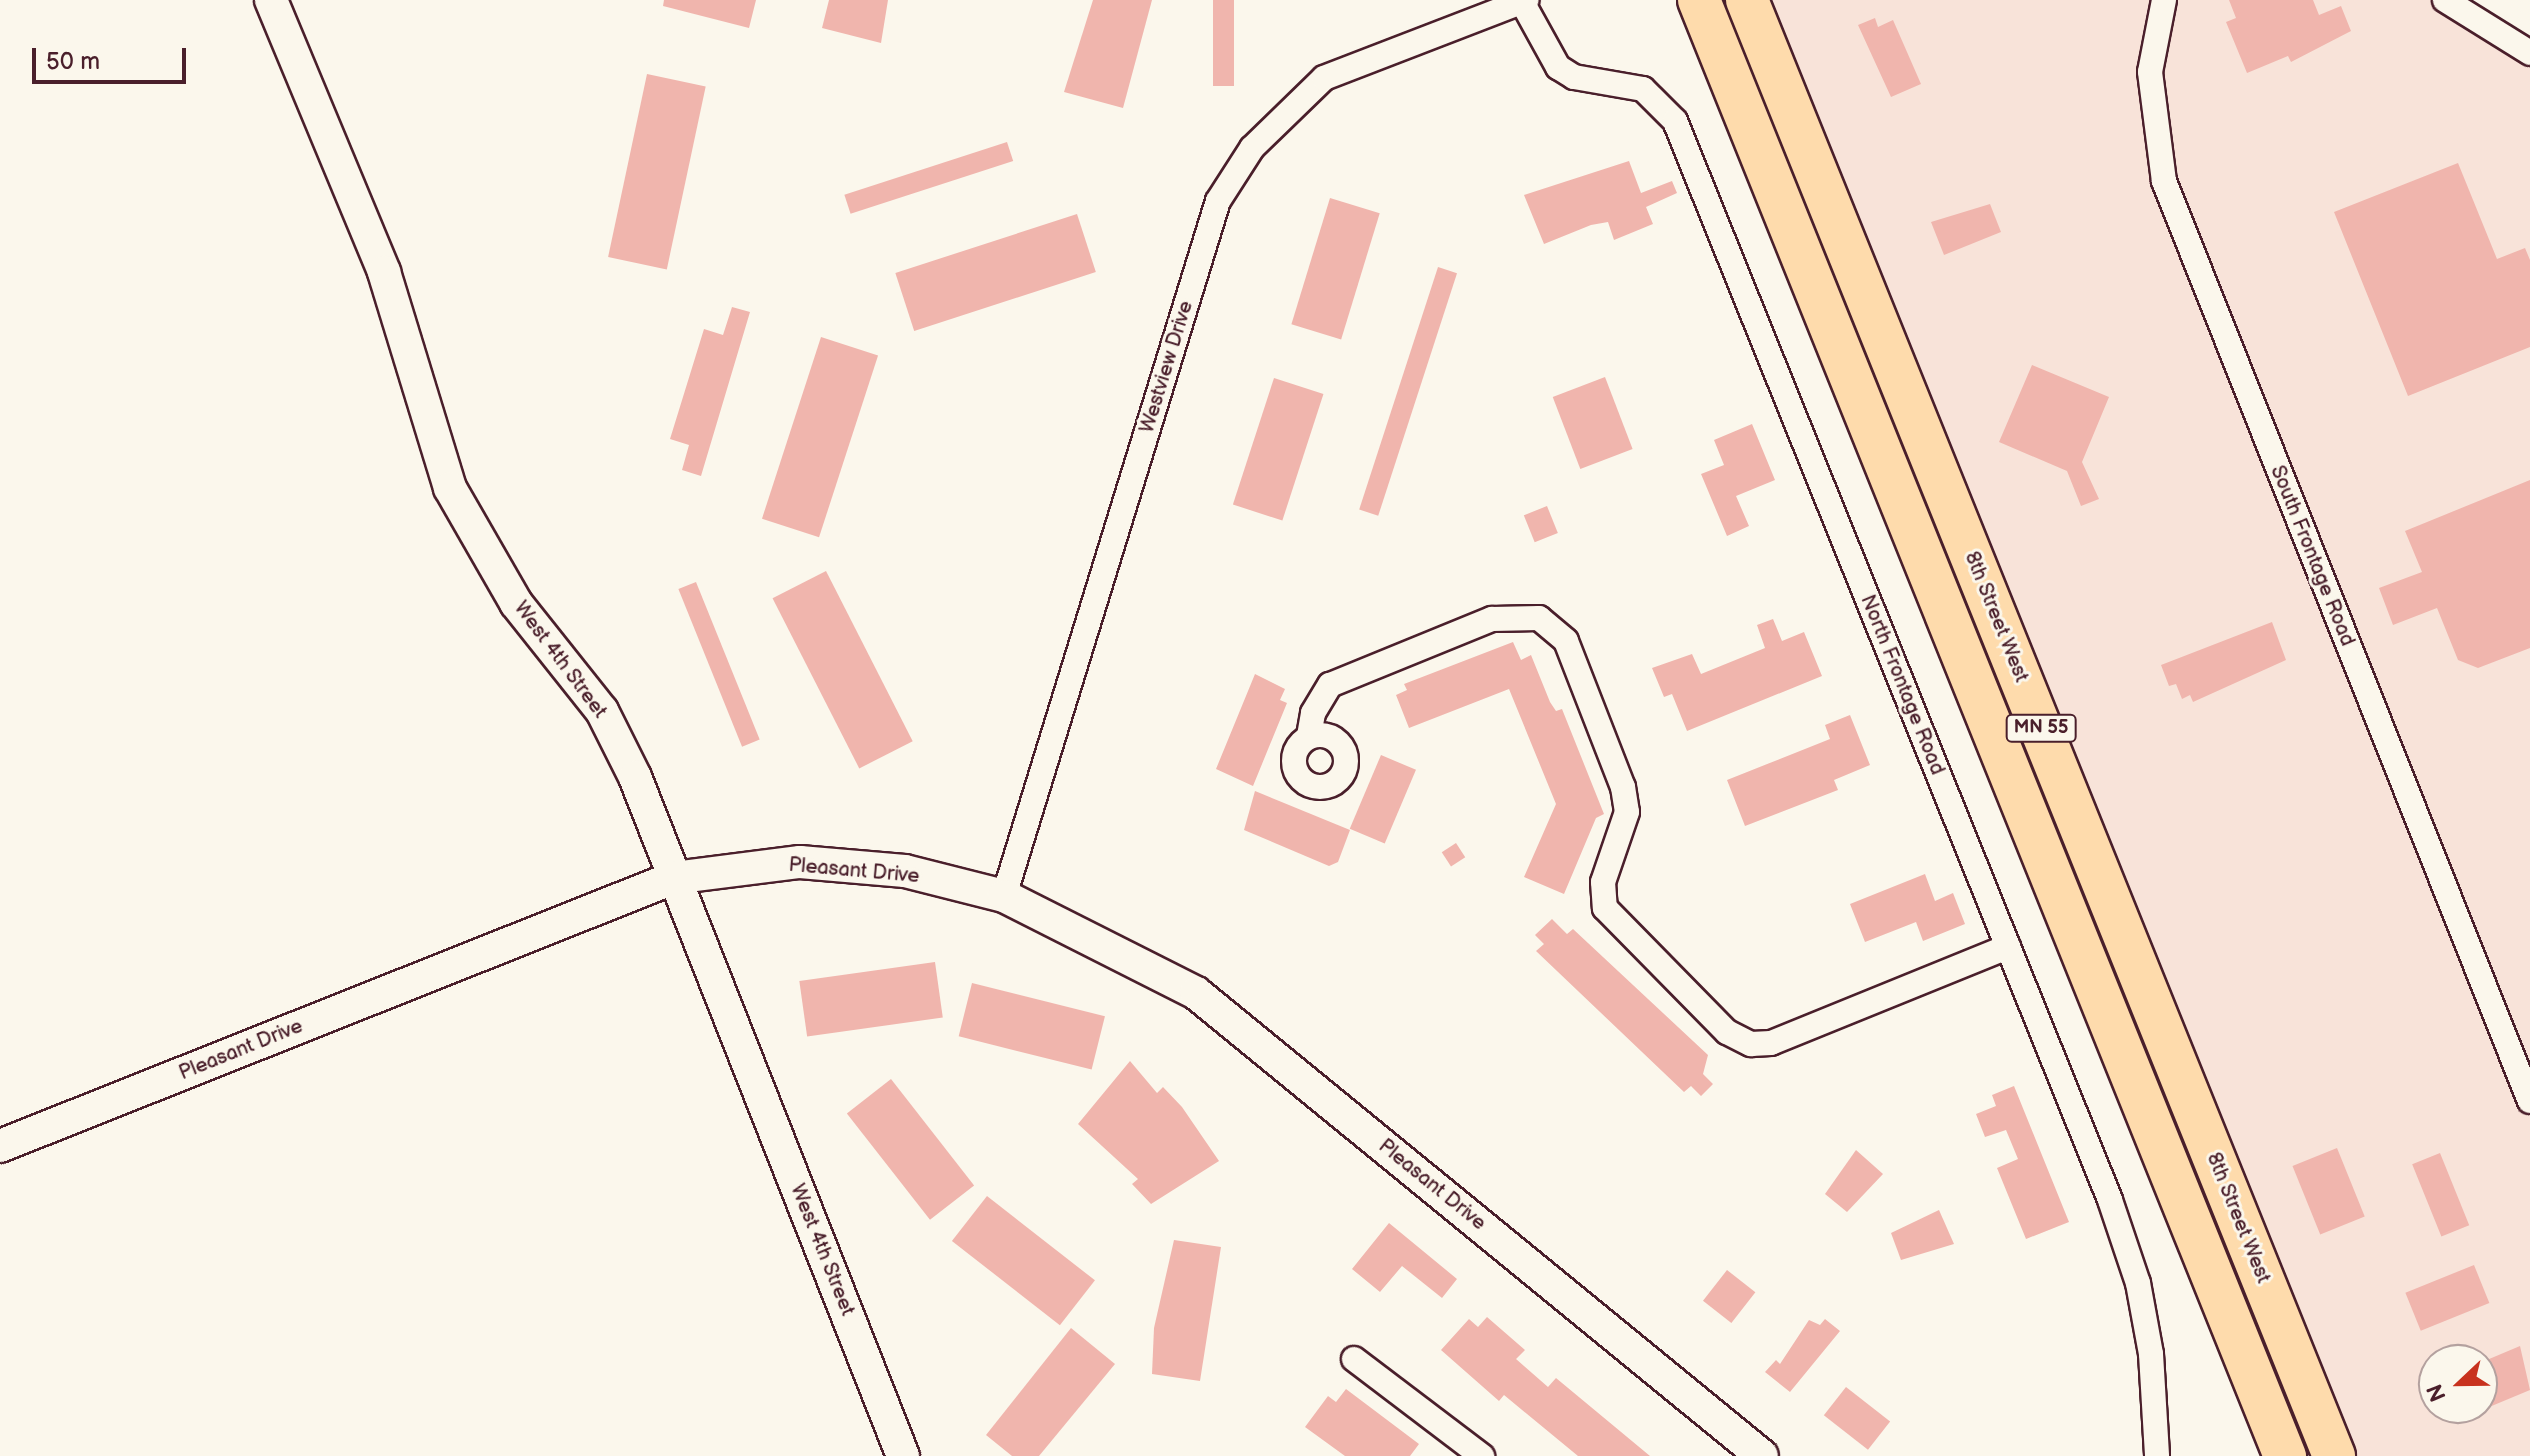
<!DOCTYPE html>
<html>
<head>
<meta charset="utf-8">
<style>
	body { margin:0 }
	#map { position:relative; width:2530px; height:1456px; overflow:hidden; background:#fbf7ec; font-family:"Balsamiq Sans",sans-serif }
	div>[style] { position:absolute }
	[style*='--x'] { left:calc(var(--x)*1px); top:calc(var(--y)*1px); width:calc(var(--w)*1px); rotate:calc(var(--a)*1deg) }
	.built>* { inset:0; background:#f8e3d9 }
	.building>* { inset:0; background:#f0b5ad; transform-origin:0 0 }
	.roads { filter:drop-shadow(2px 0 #4a1f2b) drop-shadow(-2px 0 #4a1f2b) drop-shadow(0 2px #4a1f2b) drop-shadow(0 -2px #4a1f2b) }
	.minor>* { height:24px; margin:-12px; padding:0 12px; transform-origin:12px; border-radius:12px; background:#fbf7ec }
	.minor>.ring { margin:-12px; padding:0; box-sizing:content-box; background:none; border:24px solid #fbf7ec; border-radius:50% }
	.tertiary>* { height:32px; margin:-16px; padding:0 16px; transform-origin:16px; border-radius:16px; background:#fbf7ec }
	.trunk>* { height:42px; margin:-21px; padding:0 21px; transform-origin:21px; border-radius:21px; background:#fedbac }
	span { translate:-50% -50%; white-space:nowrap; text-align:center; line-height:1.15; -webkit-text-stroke:6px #fbf7ec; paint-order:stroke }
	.shield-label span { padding:2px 6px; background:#fbf7ec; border:2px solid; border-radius:6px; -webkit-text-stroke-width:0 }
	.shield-label { font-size:18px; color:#4a1f2b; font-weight:700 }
	.street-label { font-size:20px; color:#4a1f2b }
	.north { position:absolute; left:2418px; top:1344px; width:80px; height:80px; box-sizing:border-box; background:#fbf7ec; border:2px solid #b4a19f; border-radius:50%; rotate:248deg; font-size:22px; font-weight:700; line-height:32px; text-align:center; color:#4a1f2b }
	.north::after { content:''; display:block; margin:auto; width:28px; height:36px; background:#c8321e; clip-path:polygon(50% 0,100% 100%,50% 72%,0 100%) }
	.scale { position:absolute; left:32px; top:48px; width:154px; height:36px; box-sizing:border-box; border:4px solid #4a1f2b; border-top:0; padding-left:10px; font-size:24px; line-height:28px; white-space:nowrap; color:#4a1f2b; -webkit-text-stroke:6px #fbf7ec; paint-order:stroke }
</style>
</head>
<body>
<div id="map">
	<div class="built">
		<i style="clip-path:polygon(evenodd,1747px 0,2445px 0,2530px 53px,2530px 1456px,2334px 1456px,1747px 0,2434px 1360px,2482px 1360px,2482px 1408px,2434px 1408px,2434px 1360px)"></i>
	</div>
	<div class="building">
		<i style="clip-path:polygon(664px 0,756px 0,749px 28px,663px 6px)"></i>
		<i style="clip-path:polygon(829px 0,888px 0,881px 43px,822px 28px)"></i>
		<i style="clip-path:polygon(1093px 0,1152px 0,1123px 108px,1064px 92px)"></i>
		<i style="left:1213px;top:0;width:21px;height:86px"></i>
		<i style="clip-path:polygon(2229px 0,2313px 0,2319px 15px,2341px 6px,2351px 31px,2291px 62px,2288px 56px,2247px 73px,2226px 22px,2236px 18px)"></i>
		<i style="clip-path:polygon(1875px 18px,1878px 27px,1893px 20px,1921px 84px,1891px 97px,1858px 25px)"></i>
		<i style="left:647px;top:74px;width:60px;height:187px;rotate:12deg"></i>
		<i style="left:1007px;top:142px;width:20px;height:171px;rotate:72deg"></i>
		<i style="clip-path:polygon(1629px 161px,1641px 193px,1672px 181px,1677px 193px,1646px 207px,1653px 224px,1614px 240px,1608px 222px,1591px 225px,1544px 244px,1524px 195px)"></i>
		<i style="clip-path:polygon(2458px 163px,2497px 259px,2525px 248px,2530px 260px,2530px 347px,2408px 396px,2334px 212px)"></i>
		<i style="left:1330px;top:198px;width:52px;height:132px;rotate:17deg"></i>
		<i style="clip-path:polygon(1990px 204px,2001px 232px,1944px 255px,1931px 222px)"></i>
		<i style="left:1077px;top:214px;width:61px;height:191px;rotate:72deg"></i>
		<i style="left:1438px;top:267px;width:20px;height:255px;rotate:18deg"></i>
		<i style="clip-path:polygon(732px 307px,750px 312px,701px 476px,682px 470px,689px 445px,670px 439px,704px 329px,723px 335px)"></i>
		<i style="left:821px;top:337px;width:60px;height:191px;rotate:18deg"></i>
		<i style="clip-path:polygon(2032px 365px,2109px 397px,2082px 462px,2099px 499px,2081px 506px,2067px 471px,1999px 442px)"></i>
		<i style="left:1605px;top:377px;width:77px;height:56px;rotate:69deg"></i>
		<i style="left:1274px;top:378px;width:52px;height:133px;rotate:18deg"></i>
		<i style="clip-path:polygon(1752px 424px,1775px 480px,1736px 496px,1749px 526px,1727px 536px,1701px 474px,1724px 465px,1714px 440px)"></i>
		<i style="clip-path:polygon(2530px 480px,2530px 648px,2478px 668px,2458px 660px,2437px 608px,2393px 625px,2379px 588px,2422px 572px,2405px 531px)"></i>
		<i style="left:1547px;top:506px;width:29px;height:25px;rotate:68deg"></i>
		<i style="left:826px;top:571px;width:191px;height:60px;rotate:63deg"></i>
		<i style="left:696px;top:582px;width:170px;height:19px;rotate:68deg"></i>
		<i style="clip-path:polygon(1773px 619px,1782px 641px,1804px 632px,1822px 676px,1687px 731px,1672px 694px,1664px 697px,1652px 668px,1692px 654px,1701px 674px,1765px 648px,1757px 625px)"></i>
		<i style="clip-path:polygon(2272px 622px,2286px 660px,2193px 702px,2190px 695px,2182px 699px,2176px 684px,2169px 686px,2161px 665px)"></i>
		<i style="clip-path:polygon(1513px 642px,1521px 660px,1531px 655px,1550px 702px,1556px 711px,1562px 709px,1604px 814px,1596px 818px,1564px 894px,1524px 877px,1556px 804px,1509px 689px,1409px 728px,1396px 695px,1407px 690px,1404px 684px)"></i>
		<i style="clip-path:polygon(1255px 674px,1285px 689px,1280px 700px,1287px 703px,1253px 786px,1216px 769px)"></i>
		<i style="clip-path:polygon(1850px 715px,1870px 765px,1834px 780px,1838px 790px,1745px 826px,1727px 780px,1830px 739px,1825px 725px)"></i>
		<i style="left:1381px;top:755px;width:38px;height:80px;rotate:23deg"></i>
		<i style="clip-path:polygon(1255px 791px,1350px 830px,1338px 862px,1329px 866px,1244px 830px)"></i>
		<i style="left:1456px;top:843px;width:17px;height:17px;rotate:57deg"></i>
		<i style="clip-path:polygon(1925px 874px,1935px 901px,1953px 893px,1965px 924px,1923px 941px,1916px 922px,1865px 942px,1850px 904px)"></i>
		<i style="clip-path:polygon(1552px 919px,1567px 934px,1573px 929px,1708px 1055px,1703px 1074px,1713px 1084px,1701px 1096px,1691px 1086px,1684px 1092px,1536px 951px,1544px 944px,1535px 935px)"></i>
		<i style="left:935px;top:962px;width:56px;height:137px;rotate:82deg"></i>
		<i style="left:972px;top:983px;width:137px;height:55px;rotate:14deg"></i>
		<i style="clip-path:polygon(1130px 1061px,1157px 1093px,1163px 1087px,1182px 1107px,1219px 1161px,1151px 1204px,1132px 1184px,1138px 1179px,1078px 1124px)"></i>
		<i style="left:891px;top:1079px;width:135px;height:56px;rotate:52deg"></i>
		<i style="clip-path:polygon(2014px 1086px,2069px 1222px,2026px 1239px,1997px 1168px,2018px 1159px,2006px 1130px,1985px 1137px,1976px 1114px,1996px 1106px,1992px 1095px)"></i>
		<i style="left:2337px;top:1148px;width:74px;height:48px;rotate:68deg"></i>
		<i style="clip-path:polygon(1856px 1150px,1883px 1174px,1847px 1212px,1825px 1194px)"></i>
		<i style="left:2440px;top:1153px;width:78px;height:30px;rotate:68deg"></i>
		<i style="left:987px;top:1196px;width:137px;height:57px;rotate:38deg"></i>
		<i style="clip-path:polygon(1939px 1210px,1954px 1244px,1901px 1260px,1891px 1233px)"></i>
		<i style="clip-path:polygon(1389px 1223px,1457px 1279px,1442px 1298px,1402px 1266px,1380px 1292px,1352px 1269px)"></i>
		<i style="clip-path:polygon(1174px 1240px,1221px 1247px,1200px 1381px,1152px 1374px,1154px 1328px)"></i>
		<i style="left:2474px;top:1265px;width:41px;height:74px;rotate:68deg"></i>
		<i style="left:1727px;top:1270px;width:36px;height:39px;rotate:38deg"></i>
		<i style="clip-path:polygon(1487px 1317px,1525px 1350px,1516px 1359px,1548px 1387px,1556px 1378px,1650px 1456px,1578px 1456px,1504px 1395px,1499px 1401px,1441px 1350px,1469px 1319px,1478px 1327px)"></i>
		<i style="clip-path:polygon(1825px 1319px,1840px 1331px,1790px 1392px,1765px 1372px,1776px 1360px,1780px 1364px,1809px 1320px,1820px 1325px)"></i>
		<i style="clip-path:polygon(1071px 1328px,1115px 1364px,1039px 1456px,1012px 1456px,986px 1435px)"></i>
		<i style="clip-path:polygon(2520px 1346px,2530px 1390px,2482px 1410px,2482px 1362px)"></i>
		<i style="left:1846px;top:1387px;width:56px;height:36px;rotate:38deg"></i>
		<i style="clip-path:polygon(1346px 1389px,1419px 1444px,1410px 1456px,1345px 1456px,1305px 1427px,1328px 1396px,1336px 1402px)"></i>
	</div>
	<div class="roads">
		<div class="minor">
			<i style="--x:1521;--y:0;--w:77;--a:61.1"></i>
			<i style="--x:1558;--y:67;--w:19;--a:32"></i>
			<i style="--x:1574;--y:77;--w:70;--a:9.9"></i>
			<i style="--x:1643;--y:89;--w:45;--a:45"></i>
			<i style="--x:1675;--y:121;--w:1163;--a:68.04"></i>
			<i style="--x:2110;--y:1200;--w:88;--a:71.4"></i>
			<i style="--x:2138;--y:1283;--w:72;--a:79.6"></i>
			<i style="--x:2151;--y:1354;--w:102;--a:86.6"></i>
			<i style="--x:2164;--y:0;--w:73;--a:101"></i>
			<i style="--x:2150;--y:72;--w:110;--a:82.7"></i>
			<i style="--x:2164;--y:181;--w:990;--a:68.31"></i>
			<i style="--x:2445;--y:0;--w:100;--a:31.9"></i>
			<i class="ring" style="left:1294px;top:735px;width:28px;height:28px"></i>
			<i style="--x:1309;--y:736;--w:23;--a:-80"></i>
			<i style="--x:1313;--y:713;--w:33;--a:-59"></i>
			<i style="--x:1330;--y:685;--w:175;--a:-22.2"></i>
			<i style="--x:1492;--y:619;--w:47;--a:-1.2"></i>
			<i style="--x:1539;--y:618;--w:35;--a:40"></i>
			<i style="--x:1566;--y:641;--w:157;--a:68.7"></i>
			<i style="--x:1623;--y:787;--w:25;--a:81"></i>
			<i style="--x:1627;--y:812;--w:74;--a:108.9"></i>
			<i style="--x:1603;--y:882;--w:26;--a:86"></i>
			<i style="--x:1605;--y:908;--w:174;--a:45.5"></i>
			<i style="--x:1727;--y:1032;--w:27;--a:27"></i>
			<i style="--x:1751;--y:1044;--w:20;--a:-3"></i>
			<i style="--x:1771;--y:1043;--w:256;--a:-22.1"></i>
			<i style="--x:1004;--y:896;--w:727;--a:-72.89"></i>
			<i style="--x:1218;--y:201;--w:63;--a:-57.3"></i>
			<i style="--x:1252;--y:148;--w:100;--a:-44.2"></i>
			<i style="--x:1324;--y:78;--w:217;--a:-21.1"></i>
			<i style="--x:1354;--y:1359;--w:161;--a:37.2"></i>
		</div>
		<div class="tertiary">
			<i style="--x:271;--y:0;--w:295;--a:67.4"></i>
			<i style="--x:384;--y:272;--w:226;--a:73"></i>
			<i style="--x:450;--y:488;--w:133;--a:60.1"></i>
			<i style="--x:516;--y:603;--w:138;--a:51.5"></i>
			<i style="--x:602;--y:711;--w:74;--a:63.4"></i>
			<i style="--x:635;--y:777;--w:730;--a:68.46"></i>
			<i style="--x:0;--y:1146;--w:724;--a:-21.71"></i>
			<i style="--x:673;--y:878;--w:128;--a:-7.2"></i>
			<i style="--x:800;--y:862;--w:105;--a:4.9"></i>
			<i style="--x:905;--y:871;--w:102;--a:14.2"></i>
			<i style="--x:1004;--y:896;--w:215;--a:26.8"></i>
			<i style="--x:1196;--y:993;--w:731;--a:39.28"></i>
		</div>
		<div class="trunk">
			<i style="--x:1699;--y:0;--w:1570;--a:68.08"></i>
			<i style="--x:1747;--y:0;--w:1570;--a:68.04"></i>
		</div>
	</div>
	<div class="shield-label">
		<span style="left:2041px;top:728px">MN 55</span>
	</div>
	<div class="street-label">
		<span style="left:1167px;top:367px;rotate:-73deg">Westview Drive</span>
		<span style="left:2312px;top:556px;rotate:68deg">South Frontage Road</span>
		<span style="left:1996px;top:617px;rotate:68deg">8th Street West</span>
		<span style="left:560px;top:660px;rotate:53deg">West 4th Street</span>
		<span style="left:1902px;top:685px;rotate:68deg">North Frontage Road</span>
		<span style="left:854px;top:871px;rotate:5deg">Pleasant Drive</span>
		<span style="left:241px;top:1050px;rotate:-22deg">Pleasant Drive</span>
		<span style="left:1432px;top:1185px;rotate:39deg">Pleasant Drive</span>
		<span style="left:2238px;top:1218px;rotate:68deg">8th Street West</span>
		<span style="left:822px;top:1250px;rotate:68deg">West 4th Street</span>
	</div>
	<div class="north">N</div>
	<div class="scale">50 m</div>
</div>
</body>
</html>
